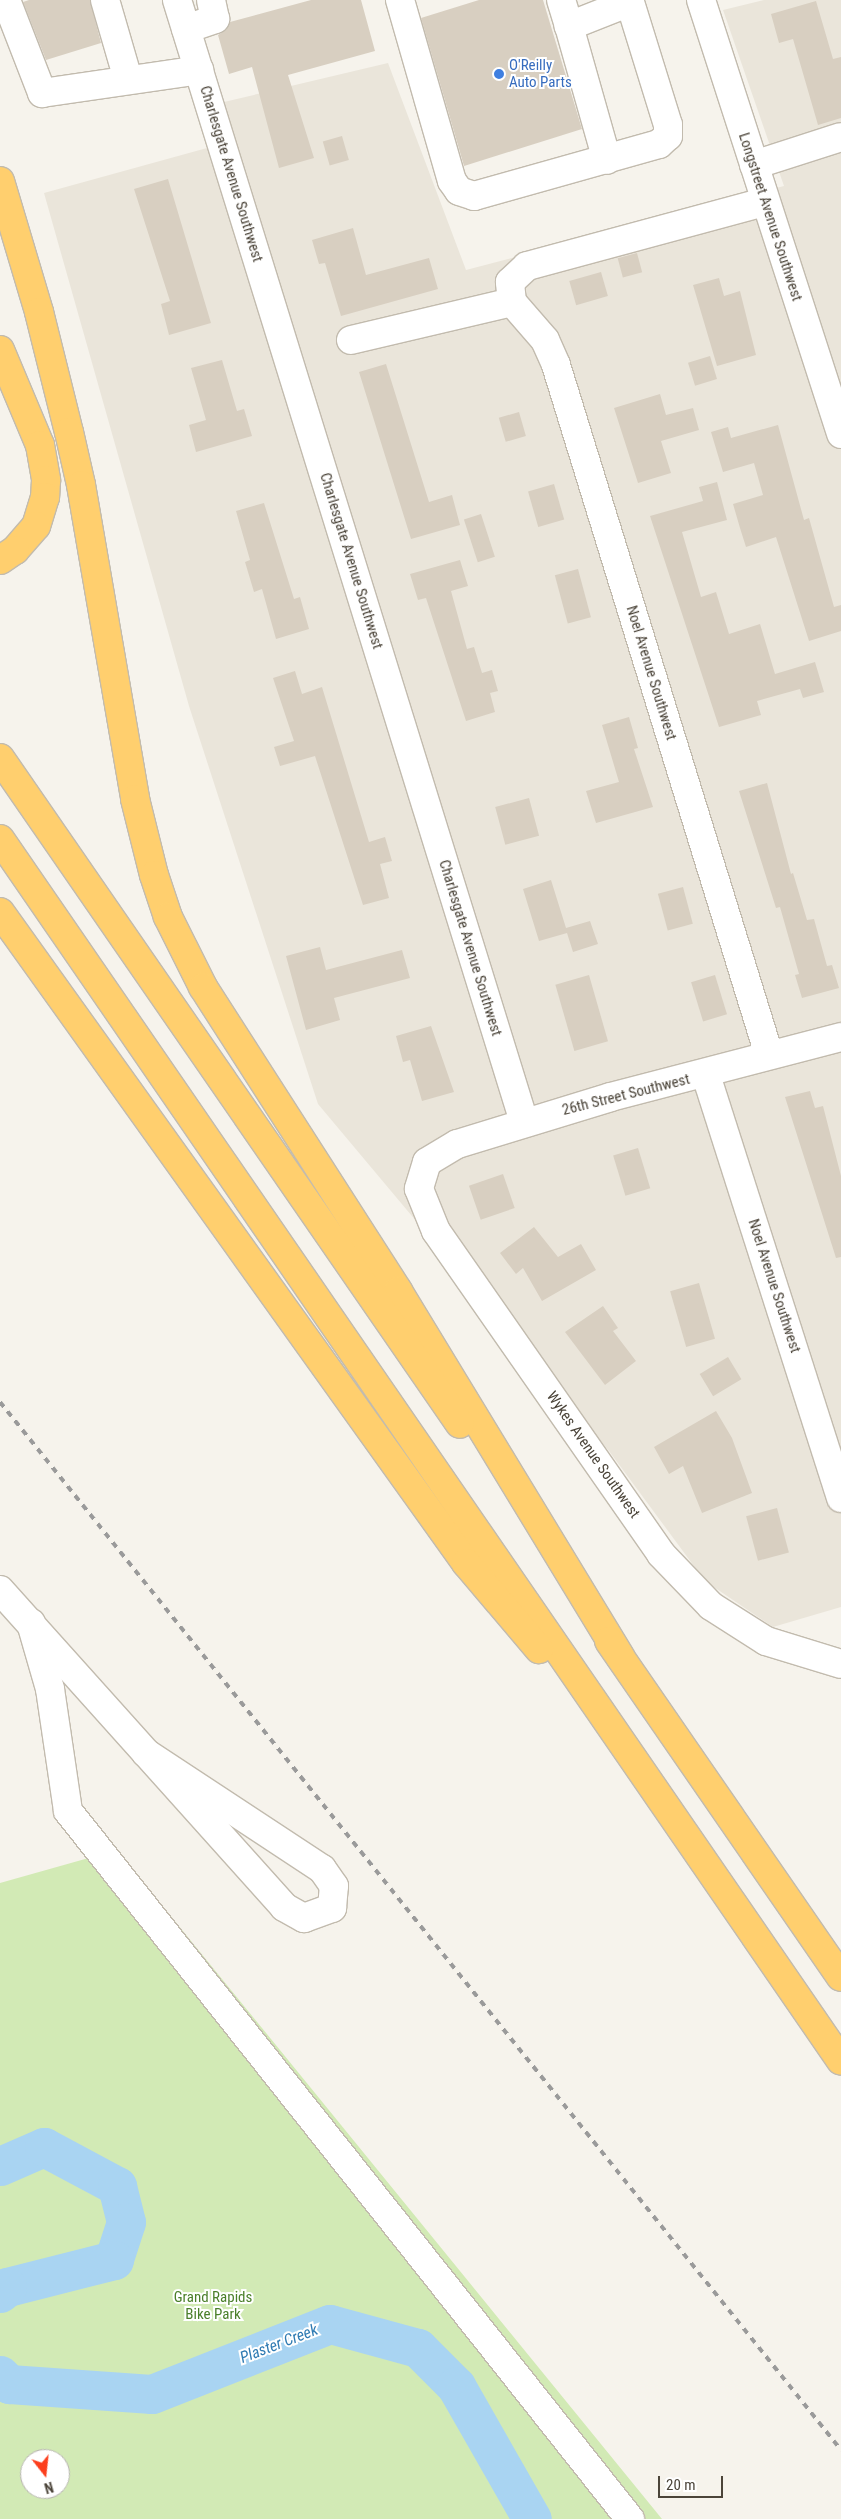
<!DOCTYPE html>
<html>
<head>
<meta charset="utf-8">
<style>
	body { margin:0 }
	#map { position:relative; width:841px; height:2519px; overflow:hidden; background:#f6f3ec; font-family:"Roboto Condensed",sans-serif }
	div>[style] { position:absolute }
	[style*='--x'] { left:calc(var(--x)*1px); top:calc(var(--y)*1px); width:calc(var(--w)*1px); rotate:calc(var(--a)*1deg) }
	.residential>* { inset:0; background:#eae5da }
	.green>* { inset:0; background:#d2eab5 }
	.river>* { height:39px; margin:-19.5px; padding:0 19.5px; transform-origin:19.5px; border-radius:19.5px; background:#a9d4f2 }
	.building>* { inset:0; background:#d8cfc1; transform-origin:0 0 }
	.roads { filter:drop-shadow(1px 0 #c2bbae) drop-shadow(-1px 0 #c2bbae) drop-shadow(0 1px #c2bbae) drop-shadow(0 -1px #c2bbae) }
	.minor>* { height:28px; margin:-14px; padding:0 14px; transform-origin:14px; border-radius:14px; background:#fff }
	.highway>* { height:28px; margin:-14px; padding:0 14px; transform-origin:14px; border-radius:14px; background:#ffcf6e }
	.rail>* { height:4px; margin-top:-2px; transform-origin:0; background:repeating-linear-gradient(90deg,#9a9a9a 0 6px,transparent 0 12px) }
	.dots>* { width:14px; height:14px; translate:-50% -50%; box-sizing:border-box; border:2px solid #fff; border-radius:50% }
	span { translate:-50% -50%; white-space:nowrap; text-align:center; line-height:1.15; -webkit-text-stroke:4px #fff; paint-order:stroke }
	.shop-label { font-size:15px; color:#366cbe }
	.left { translate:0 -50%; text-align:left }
	.street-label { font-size:15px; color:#4b4439 }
	.park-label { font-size:15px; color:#4a7f2a }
	.water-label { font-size:16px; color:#2e7ab2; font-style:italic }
	.north { position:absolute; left:20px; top:2449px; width:50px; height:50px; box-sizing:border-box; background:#fff; border:1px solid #b7b4b0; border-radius:50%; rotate:164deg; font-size:14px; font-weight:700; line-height:20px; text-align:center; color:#4b4439 }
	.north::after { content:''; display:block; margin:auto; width:18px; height:22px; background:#fc3f1d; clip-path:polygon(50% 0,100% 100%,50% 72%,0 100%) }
	.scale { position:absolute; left:658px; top:2476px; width:65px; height:22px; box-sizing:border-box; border:2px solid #4b4439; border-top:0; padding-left:6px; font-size:15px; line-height:18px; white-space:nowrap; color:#4b4439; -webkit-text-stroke:4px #fff; paint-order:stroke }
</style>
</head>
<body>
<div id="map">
	<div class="residential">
		<i style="clip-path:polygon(764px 0,841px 0,841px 1607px,773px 1627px,705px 1581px,609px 1451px,318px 1104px,189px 706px,44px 193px,236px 140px,224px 102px,388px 63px,466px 270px,784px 186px,723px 10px)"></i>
	</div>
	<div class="green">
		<i style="clip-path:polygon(evenodd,117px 1850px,662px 2519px,0 2519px,0 1883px,117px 1850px,30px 2459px,60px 2459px,60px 2489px,30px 2489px,30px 2459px)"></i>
	</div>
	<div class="river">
		<i style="--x:0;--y:2166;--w:48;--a:-23.4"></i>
		<i style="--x:44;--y:2147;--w:83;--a:28.1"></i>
		<i style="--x:117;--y:2186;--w:37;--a:76"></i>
		<i style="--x:126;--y:2222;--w:40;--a:108"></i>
		<i style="--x:114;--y:2260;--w:110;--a:165.8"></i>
		<i style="--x:7;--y:2287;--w:9;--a:139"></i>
		<i style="--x:0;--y:2375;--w:13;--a:45"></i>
		<i style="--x:9;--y:2384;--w:143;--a:4"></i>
		<i style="--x:152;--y:2394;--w:191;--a:-21.5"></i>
		<i style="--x:330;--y:2324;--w:91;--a:15.3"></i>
		<i style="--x:418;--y:2348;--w:54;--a:45"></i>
		<i style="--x:456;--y:2386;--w:153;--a:60.3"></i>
	</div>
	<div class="building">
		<i style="clip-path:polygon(29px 0,90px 0,101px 43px,46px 60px,23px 2px)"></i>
		<i style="clip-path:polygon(311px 0,361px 0,375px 51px,288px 75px,314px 158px,279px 168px,252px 67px,229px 74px,218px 35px,226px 30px,230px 22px)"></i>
		<i style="clip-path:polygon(479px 0,543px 0,582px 129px,464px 166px,421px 18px)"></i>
		<i style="clip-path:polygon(816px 1px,833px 59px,841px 57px,841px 118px,818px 125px,793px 39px,779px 43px,771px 14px)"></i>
		<i style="left:342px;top:136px;width:25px;height:20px;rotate:74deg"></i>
		<i style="clip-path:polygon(168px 179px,211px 323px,169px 335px,161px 304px,170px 301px,134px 189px)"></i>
		<i style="clip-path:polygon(353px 228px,366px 275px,429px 258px,438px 289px,341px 316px,325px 263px,319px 264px,312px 240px)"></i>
		<i style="left:637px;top:253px;width:20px;height:20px;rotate:75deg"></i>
		<i style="left:601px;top:272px;width:25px;height:33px;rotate:74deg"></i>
		<i style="clip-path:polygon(719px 278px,724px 296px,740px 291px,756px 355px,717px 366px,693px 285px)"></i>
		<i style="left:710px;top:356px;width:24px;height:23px;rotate:73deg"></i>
		<i style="clip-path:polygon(222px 360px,237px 411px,244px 409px,252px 436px,196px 452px,189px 425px,206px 420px,191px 368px)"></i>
		<i style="clip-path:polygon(386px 364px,429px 502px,452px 495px,460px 525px,411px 539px,359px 372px)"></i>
		<i style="clip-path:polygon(660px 394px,666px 415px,693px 408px,699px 430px,661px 441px,671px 473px,638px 483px,614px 408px)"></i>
		<i style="left:519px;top:412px;width:25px;height:21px;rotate:74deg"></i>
		<i style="clip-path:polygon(778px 425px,804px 520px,809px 518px,834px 607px,841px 605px,841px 631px,809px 641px,776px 537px,746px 547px,740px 528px,733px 504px,763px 495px,754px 463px,723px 472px,711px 432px,728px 427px,731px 438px)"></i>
		<i style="clip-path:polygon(717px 482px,727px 520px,682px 532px,701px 597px,716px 592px,729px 634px,760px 624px,775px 674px,815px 662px,824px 692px,803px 698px,800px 689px,757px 701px,761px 715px,719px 727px,650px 516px,703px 501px,699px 487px)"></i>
		<i style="left:554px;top:484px;width:37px;height:27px;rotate:74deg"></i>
		<i style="clip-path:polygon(264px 503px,294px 599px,300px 597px,309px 629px,276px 639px,262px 589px,254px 592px,245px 562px,250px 560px,236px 511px)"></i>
		<i style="left:481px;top:514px;width:45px;height:18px;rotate:72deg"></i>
		<i style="clip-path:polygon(460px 560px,468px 586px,451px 591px,467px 649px,474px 647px,482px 673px,492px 670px,498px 691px,490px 693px,495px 712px,466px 721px,426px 598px,418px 600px,410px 574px)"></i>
		<i style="left:578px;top:569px;width:50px;height:24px;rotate:75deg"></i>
		<i style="clip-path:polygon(295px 671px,302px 694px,322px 687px,369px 842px,385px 837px,392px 861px,380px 864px,389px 898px,363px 905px,315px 756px,280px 766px,274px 747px,294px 741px,273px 678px)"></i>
		<i style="clip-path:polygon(629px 717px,638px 748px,634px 749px,653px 807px,596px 823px,586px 791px,619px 782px,602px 725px)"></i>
		<i style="clip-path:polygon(767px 783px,791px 874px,793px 873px,807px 920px,814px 919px,827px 966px,832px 965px,839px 988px,802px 998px,795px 975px,799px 974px,780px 907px,776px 908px,739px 791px)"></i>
		<i style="left:529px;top:798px;width:39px;height:35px;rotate:75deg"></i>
		<i style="clip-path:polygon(551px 880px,566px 928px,590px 921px,598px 944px,573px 952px,567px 933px,539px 941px,523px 889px)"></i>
		<i style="left:683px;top:887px;width:38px;height:26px;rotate:75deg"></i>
		<i style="clip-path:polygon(320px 947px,326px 970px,402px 950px,410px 978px,334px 998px,340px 1020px,306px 1030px,286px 956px)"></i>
		<i style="left:589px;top:975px;width:69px;height:35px;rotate:74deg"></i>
		<i style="left:715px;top:975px;width:41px;height:25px;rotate:73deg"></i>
		<i style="clip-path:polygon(431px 1026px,454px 1092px,422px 1101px,410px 1060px,403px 1062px,396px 1036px)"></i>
		<i style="clip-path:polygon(810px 1091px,815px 1108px,823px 1106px,841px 1176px,841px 1257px,836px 1258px,785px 1097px)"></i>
		<i style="left:638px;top:1148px;width:42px;height:26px;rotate:73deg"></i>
		<i style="left:503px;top:1174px;width:36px;height:36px;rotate:71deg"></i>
		<i style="clip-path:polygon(534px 1227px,558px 1257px,581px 1244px,596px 1270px,542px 1301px,523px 1268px,516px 1274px,500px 1253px)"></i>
		<i style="left:699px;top:1283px;width:58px;height:30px;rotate:74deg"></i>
		<i style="clip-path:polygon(603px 1306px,618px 1328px,613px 1331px,636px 1361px,605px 1385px,565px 1332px)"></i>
		<i style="left:728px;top:1357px;width:26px;height:33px;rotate:59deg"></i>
		<i style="clip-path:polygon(716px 1411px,732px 1438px,752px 1493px,702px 1513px,683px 1466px,669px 1474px,654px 1447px)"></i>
		<i style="left:777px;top:1508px;width:46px;height:32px;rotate:75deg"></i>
	</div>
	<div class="roads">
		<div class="minor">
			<i style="--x:6;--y:0;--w:100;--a:68.8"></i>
			<i style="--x:42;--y:93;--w:159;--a:-8.3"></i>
			<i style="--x:105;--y:0;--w:82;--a:73.8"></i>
			<i style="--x:177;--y:0;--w:1174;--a:72.81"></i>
			<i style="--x:400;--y:0;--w:188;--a:74"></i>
			<i style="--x:452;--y:181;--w:12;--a:55"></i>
			<i style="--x:459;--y:191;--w:16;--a:18"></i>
			<i style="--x:474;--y:196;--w:192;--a:-15.7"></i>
			<i style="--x:659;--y:144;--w:12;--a:-42"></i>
			<i style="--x:668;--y:136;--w:11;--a:-90"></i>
			<i style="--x:668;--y:125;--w:129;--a:-107.2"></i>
			<i style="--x:630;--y:2;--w:66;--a:158.5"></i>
			<i style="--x:569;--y:26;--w:27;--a:-107"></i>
			<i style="--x:701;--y:0;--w:456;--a:72.1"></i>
			<i style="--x:569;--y:26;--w:139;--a:74.2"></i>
			<i style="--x:186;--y:29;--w:31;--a:-19"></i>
			<i style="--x:215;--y:19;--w:19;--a:-102"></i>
			<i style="--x:754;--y:165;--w:91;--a:-17.8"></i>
			<i style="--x:512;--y:302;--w:50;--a:49"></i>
			<i style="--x:545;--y:340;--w:27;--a:66"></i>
			<i style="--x:556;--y:365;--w:722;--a:72.84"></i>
			<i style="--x:512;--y:302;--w:20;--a:-96"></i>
			<i style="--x:510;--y:282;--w:23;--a:-43"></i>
			<i style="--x:527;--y:266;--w:246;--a:-15.1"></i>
			<i style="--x:351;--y:340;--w:165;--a:-13.3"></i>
			<i style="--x:841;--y:1037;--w:238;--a:165.4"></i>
			<i style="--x:611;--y:1097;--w:161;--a:163"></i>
			<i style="--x:457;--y:1144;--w:35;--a:149"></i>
			<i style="--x:427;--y:1162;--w:28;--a:107"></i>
			<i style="--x:419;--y:1189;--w:45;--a:68"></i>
			<i style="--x:436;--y:1231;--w:394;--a:55.1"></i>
			<i style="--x:661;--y:1554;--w:72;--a:46.1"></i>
			<i style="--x:711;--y:1606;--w:65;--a:32.5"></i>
			<i style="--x:766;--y:1641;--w:78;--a:17"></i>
			<i style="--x:706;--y:1075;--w:444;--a:72.3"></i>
			<i style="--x:0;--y:1590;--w:426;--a:48.1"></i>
			<i style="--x:284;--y:1907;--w:23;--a:29"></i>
			<i style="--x:304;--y:1918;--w:30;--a:-20"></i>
			<i style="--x:332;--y:1908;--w:22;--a:-85"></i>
			<i style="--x:334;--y:1886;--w:21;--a:-125"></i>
			<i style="--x:322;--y:1869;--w:211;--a:-146.6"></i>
			<i style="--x:31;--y:1623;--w:69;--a:73.9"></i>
			<i style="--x:50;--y:1689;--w:123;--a:81.6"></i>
			<i style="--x:68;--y:1811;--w:904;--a:51.56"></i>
		</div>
		<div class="highway">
			<i style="--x:0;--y:181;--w:137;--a:73.4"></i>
			<i style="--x:39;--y:312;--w:124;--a:76"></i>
			<i style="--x:69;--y:432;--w:54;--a:77.2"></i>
			<i style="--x:81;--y:485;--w:319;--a:80.2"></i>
			<i style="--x:135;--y:799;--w:78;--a:76"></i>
			<i style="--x:154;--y:875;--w:44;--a:71.6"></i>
			<i style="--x:168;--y:917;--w:78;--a:63.4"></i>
			<i style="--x:203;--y:987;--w:361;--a:57.3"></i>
			<i style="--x:398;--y:1291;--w:427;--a:58.7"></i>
			<i style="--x:0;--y:350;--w:103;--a:67.2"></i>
			<i style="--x:40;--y:445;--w:36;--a:80"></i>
			<i style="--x:46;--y:480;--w:17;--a:93"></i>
			<i style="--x:45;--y:497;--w:30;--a:107"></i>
			<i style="--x:36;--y:526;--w:32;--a:131"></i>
			<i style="--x:15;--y:550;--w:18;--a:146"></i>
			<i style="--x:0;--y:758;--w:809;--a:55.37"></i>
			<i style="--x:0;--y:839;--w:1483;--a:55.46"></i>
			<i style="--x:0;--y:912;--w:801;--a:54.4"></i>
			<i style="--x:466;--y:1563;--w:113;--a:49.7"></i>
			<i style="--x:609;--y:1641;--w:408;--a:55.4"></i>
		</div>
	</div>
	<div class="rail">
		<i style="--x:0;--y:1402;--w:1344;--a:51.25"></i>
	</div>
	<div class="dots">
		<i style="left:499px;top:74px;background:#3f7fe0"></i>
	</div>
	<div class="shop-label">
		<span class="left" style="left:509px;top:74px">O'Reilly<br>Auto Parts</span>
	</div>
	<div class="street-label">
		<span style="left:231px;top:174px;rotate:73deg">Charlesgate Avenue Southwest</span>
		<span style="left:770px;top:217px;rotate:72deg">Longstreet Avenue Southwest</span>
		<span style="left:351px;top:561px;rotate:73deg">Charlesgate Avenue Southwest</span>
		<span style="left:651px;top:673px;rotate:73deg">Noel Avenue Southwest</span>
		<span style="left:470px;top:948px;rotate:73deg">Charlesgate Avenue Southwest</span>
		<span style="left:626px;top:1095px;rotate:-14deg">26th Street Southwest</span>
		<span style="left:774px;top:1286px;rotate:72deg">Noel Avenue Southwest</span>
		<span style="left:593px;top:1455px;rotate:55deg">Wykes Avenue Southwest</span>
	</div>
	<div class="park-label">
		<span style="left:213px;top:2306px">Grand Rapids<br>Bike Park</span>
	</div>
	<div class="water-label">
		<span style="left:279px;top:2344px;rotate:-21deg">Plaster Creek</span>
	</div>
	<div class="north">N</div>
	<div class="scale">20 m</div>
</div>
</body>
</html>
